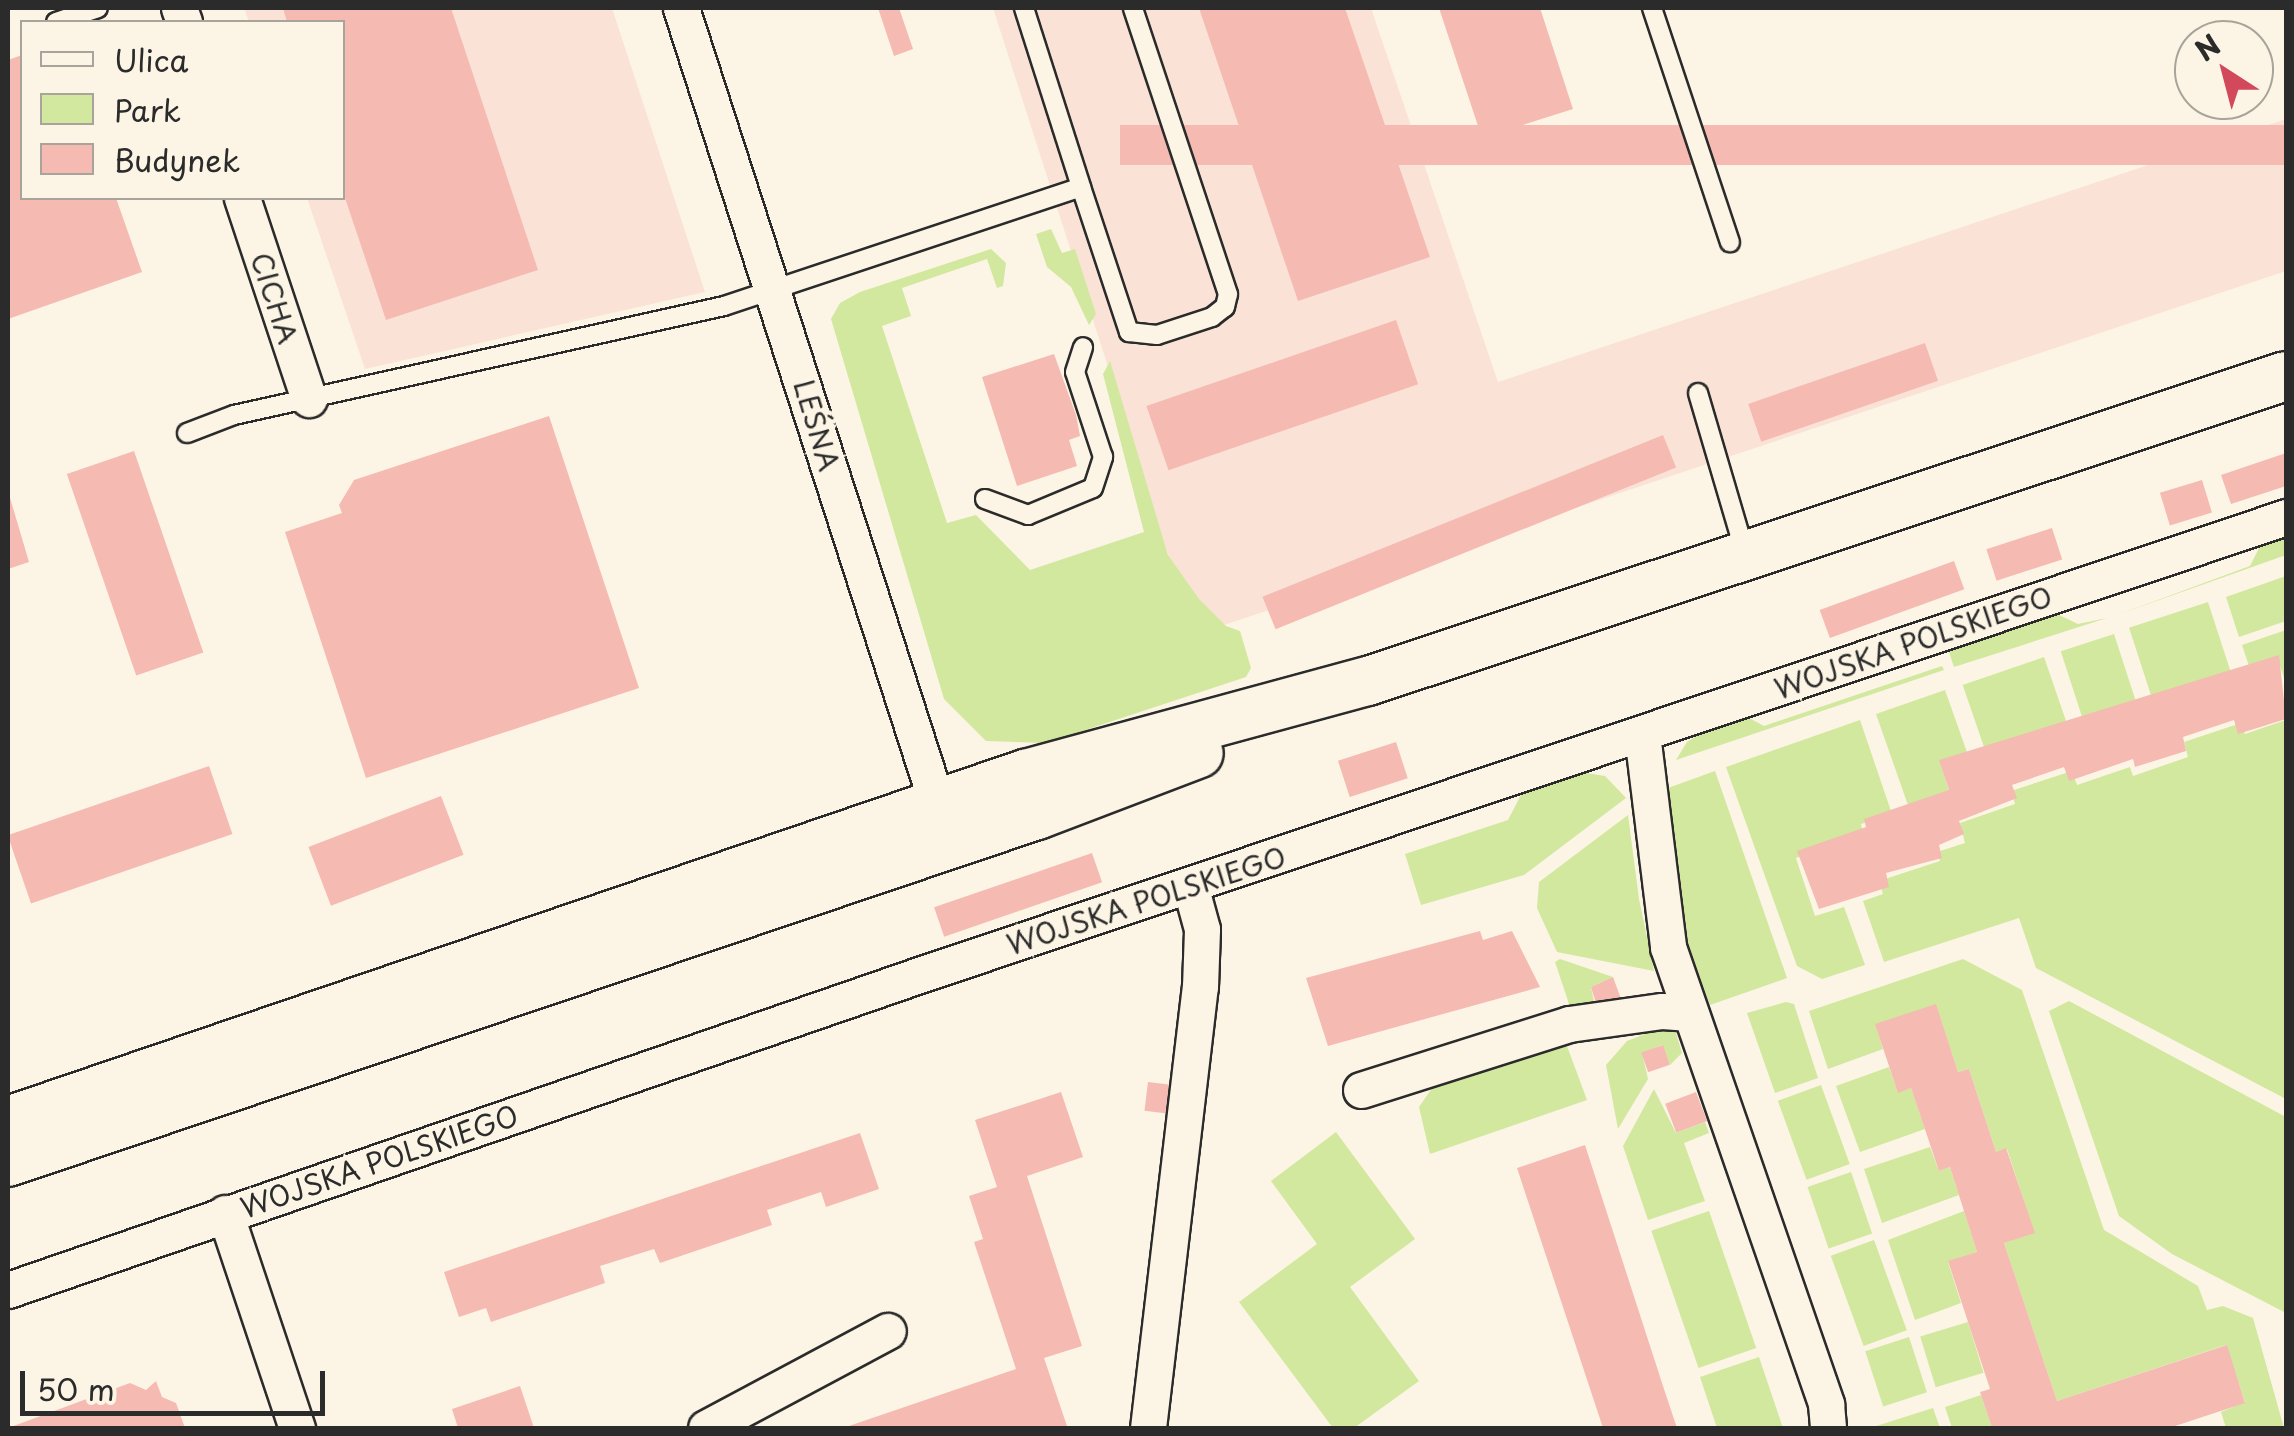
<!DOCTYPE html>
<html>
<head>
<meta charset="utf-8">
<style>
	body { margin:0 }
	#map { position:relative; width:2294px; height:1436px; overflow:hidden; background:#fcf5e5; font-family:"Playpen Sans",sans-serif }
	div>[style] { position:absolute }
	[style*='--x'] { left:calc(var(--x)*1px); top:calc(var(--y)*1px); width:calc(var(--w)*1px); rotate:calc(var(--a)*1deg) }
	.built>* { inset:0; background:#fae3d6 }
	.green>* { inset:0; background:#d1e89e; transform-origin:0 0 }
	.building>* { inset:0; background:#f5bab2; transform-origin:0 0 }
	.roads { filter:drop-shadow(2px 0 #2b2b2b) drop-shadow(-2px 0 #2b2b2b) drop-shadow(0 2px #2b2b2b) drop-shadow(0 -2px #2b2b2b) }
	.service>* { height:18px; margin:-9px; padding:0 9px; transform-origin:9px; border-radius:9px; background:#fcf5e5 }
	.minor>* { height:35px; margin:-17.5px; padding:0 17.5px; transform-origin:17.5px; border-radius:17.5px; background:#fcf5e5 }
	.secondary>* { height:48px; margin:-24px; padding:0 24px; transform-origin:24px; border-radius:24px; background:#fcf5e5 }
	span { translate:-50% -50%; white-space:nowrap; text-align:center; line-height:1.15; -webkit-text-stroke:9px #fcf5e5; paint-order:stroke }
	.street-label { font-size:28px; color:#2b2b2b }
	.frame { position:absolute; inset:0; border:10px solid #2b2b2b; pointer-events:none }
	.legend { position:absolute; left:20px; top:20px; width:325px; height:180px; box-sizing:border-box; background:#fcf5e5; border:2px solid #a8a49b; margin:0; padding:12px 18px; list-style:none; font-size:30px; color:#2b2b2b }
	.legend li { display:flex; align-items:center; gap:20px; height:50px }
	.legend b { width:50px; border:2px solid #a8a49b }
	.north { position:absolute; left:2174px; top:20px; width:100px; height:100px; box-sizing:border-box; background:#fcf5e5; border:2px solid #a8a49b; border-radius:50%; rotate:324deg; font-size:28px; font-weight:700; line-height:40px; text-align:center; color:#2b2b2b }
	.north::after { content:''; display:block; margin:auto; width:35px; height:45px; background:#d1495b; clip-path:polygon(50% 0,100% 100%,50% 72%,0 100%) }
	.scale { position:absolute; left:20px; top:1371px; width:305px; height:45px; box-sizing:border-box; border:5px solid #2b2b2b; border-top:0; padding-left:12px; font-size:30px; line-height:35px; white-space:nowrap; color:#2b2b2b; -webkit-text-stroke:8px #fcf5e5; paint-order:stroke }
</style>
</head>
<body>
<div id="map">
	<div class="built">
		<i style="clip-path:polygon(244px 8px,612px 8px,705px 292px,365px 369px,307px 198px,342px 198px,342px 22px,249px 22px)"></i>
		<i style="clip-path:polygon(993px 8px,1371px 8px,1498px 382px,2286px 119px,2286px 271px,1194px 635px)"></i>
	</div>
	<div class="green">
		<i style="clip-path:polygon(1051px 229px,1062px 253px,1075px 249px,1096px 314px,1089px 325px,1071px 287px,1047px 267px,1036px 234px)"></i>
		<i style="clip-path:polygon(991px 249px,1006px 263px,1003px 286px,997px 288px,987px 259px,902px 288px,911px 316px,882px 326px,947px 523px,976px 515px,1030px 570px,1144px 532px,1103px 374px,1110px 361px,1168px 555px,1199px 599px,1226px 626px,1240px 631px,1251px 668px,1246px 677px,1046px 743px,986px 741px,944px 699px,831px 319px,840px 303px,860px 292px)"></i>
		<i style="clip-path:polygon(2286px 537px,2286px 555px,2117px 615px,2250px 566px,2260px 546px)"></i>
		<i style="clip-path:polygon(2286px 576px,2286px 621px,2239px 637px,2226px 597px)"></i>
		<i style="left:2208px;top:602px;width:77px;height:83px;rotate:72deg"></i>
		<i style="clip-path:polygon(2055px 613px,2078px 624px,2107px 618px,1954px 667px,1948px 649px)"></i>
		<i style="clip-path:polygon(2286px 630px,2286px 684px,2278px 660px,2250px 669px,2242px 645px)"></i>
		<i style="left:2114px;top:634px;width:76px;height:56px;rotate:72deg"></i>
		<i style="left:2044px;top:657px;width:70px;height:86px;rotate:71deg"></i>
		<i style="clip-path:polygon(1942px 666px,1944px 670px,1676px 760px,1687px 742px,1708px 729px,1747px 717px,1764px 726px)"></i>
		<i style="clip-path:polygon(1945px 690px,1968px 755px,1941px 765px,1950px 794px,1909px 808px,1876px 714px)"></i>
		<i style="clip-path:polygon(1860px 720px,1892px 814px,1861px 824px,1863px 835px,1796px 858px,1815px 916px,1844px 907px,1865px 965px,1822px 979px,1797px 966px,1726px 767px)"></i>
		<i style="clip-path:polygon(2286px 720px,2286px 1099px,2036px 968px,2019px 918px,1884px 962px,1863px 901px,1883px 894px,1879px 881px,1940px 861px,1937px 852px,1965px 843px,1960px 823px,2015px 804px,2011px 791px,2072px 771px,2077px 785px,2130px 767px,2133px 776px,2188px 757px,2184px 742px,2241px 723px,2245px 734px)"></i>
		<i style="clip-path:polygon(1715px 771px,1787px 978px,1710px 1005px,1687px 940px,1675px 880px,1668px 788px)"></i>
		<i style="clip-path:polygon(1580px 772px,1605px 776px,1626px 798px,1524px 875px,1421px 905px,1405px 854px,1508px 820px,1523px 791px)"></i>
		<i style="clip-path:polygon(1628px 815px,1639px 899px,1654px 971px,1557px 952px,1537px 908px,1539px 882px)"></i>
		<i style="clip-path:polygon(1560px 959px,1613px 977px,1591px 987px,1596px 1012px,1570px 1007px,1555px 962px)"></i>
		<i style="clip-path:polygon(1963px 959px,2022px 990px,2104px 1230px,2198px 1286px,2207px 1310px,2223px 1306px,2253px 1318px,2284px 1428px,2226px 1428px,2221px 1412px,2245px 1402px,2226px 1345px,2057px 1401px,2004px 1243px,2034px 1232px,2007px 1149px,1996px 1152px,1969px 1069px,1958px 1072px,1936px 1005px,1876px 1025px,1883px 1049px,1828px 1069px,1809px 1011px)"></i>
		<i style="clip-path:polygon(2069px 1001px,2286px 1117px,2286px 1313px,2172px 1254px,2119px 1216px,2049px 1011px)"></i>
		<i style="clip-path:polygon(1786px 1002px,1794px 1004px,1818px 1078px,1775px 1093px,1747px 1013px)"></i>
		<i style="clip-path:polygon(1673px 1023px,1682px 1053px,1670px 1065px,1662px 1045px,1642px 1053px,1648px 1079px,1618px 1129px,1606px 1065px,1627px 1041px)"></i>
		<i style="clip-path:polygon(1564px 1038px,1587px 1100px,1430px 1154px,1419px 1107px,1435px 1084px)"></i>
		<i style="clip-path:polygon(1889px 1067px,1898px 1092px,1911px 1088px,1925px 1129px,1860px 1152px,1836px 1086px)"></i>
		<i style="left:1821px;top:1085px;width:84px;height:46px;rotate:70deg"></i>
		<i style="clip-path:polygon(1654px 1089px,1676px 1133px,1705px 1122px,1709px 1133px,1684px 1143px,1705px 1201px,1648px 1220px,1623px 1146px)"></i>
		<i style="clip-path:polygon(1336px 1132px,1415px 1239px,1350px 1287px,1419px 1381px,1354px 1428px,1333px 1428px,1239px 1302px,1317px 1244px,1271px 1181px)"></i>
		<i style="clip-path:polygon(1930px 1147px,1939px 1171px,1950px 1167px,1959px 1195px,1882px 1223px,1864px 1169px)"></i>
		<i style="left:1851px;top:1172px;width:65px;height:46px;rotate:71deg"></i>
		<i style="left:1709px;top:1211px;width:145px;height:61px;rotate:71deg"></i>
		<i style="clip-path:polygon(1964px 1211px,1977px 1252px,1948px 1262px,1961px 1303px,1915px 1320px,1888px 1240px)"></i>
		<i style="left:1874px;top:1240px;width:96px;height:46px;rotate:70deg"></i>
		<i style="left:1968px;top:1322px;width:53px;height:50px;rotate:73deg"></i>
		<i style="left:1909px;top:1337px;width:58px;height:46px;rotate:72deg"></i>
		<i style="clip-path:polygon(1759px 1357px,1783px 1428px,1717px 1428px,1700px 1377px)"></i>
		<i style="clip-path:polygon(1981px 1395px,1992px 1428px,1952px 1428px,1945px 1407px)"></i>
		<i style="clip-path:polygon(1933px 1408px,1940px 1428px,1870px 1428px)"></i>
	</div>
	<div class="building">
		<i style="clip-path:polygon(283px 8px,451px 8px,538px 270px,386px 320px,342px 189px,342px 22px,287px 22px)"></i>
		<i style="clip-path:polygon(878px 8px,899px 8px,913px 49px,894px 56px)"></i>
		<i style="clip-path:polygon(1199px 8px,1345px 8px,1430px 257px,1298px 301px)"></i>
		<i style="clip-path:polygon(1439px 8px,1540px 8px,1573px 109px,1482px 138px)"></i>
		<i style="clip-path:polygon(22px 55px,22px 198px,116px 198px,142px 272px,8px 319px,8px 60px)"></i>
		<i style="left:2286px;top:125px;width:40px;height:1166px;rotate:90deg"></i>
		<i style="left:1396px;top:320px;width:68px;height:264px;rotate:71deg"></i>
		<i style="left:1925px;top:343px;width:40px;height:187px;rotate:71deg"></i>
		<i style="clip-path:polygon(1054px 354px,1076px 415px,1080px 436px,1069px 440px,1077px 466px,1017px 486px,982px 377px)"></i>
		<i style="clip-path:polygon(549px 416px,639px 688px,366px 778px,285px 532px,342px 513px,339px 505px,354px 480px)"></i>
		<i style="left:1663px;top:435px;width:35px;height:432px;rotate:68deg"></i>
		<i style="left:134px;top:451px;width:213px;height:71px;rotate:71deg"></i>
		<i style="clip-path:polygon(2286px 453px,2286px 486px,2231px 504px,2221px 475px)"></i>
		<i style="left:2202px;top:480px;width:34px;height:44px;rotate:73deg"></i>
		<i style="clip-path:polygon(8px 491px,29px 562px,8px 569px)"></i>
		<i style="left:2052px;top:528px;width:33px;height:69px;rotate:72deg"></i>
		<i style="left:1954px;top:561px;width:30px;height:143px;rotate:70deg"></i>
		<i style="clip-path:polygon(2279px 655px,2286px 719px,2238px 734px,2234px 720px,2183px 737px,2186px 751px,2135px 767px,2133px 759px,2069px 781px,2064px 767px,2012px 785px,2017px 798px,1959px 821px,1964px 834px,1939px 845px,1942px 858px,1886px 873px,1889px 887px,1819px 909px,1797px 851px,1866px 827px,1864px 819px,1949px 790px,1939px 760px)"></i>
		<i style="left:1396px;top:742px;width:38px;height:61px;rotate:72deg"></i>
		<i style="left:209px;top:766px;width:72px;height:213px;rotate:71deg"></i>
		<i style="left:441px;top:796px;width:63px;height:142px;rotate:69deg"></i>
		<i style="left:1092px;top:853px;width:31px;height:167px;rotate:71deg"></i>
		<i style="clip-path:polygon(1480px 931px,1483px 940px,1512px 931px,1540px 987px,1328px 1046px,1306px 978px)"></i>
		<i style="clip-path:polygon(1613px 977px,1621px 999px,1598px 1010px,1591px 987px)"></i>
		<i style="clip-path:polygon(1936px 1004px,1958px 1072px,1969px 1069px,1996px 1152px,2006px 1148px,2035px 1233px,2004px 1243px,2057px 1401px,2227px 1345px,2245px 1403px,2169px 1428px,1992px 1428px,1980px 1392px,1990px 1389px,1948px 1261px,1977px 1252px,1950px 1167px,1939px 1171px,1911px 1088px,1898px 1093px,1875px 1024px)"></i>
		<i style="left:1663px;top:1045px;width:21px;height:23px;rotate:71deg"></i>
		<i style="left:1148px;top:1082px;width:25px;height:29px;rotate:7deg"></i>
		<i style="clip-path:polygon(1061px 1092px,1083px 1157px,1027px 1176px,1082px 1346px,1044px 1358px,1067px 1426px,843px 1428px,1016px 1369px,974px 1242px,983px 1239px,969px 1196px,997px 1187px,975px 1120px)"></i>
		<i style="left:1696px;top:1092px;width:31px;height:33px;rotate:69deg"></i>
		<i style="clip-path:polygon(860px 1133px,879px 1189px,826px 1207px,821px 1192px,767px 1210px,772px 1225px,660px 1263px,654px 1249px,600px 1266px,605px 1283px,491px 1322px,486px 1308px,459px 1317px,444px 1272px)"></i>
		<i style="clip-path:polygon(1585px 1145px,1663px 1386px,1677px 1428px,1603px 1428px,1517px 1168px)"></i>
		<i style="clip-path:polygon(156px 1381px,162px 1397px,176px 1403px,185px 1428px,8px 1428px,130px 1383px,146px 1390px)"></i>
		<i style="clip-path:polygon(520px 1386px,534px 1428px,458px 1428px,452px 1409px)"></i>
	</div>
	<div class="roads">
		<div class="service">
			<i style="--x:1024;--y:8;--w:188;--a:72.3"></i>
			<i style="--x:1652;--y:8;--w:247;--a:71.6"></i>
			<i style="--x:56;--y:22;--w:44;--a:-18.4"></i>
			<i style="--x:1698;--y:393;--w:170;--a:73.6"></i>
			<i style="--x:187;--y:433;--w:50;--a:-21"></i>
			<i style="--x:234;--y:415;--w:502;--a:-12.54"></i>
			<i style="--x:724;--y:306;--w:376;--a:-18.4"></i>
			<i style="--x:1081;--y:187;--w:153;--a:71.7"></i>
			<i style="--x:1129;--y:332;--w:28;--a:6"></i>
			<i style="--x:1157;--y:335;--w:58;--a:-18.1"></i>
			<i style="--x:1212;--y:317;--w:16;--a:-38"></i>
			<i style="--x:1225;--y:307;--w:13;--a:-77"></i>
			<i style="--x:1228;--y:294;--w:301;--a:-108.4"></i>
			<i style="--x:985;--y:499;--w:46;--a:20.4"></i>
			<i style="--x:1028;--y:515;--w:70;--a:-22.6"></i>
			<i style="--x:1093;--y:488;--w:33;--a:-72"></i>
			<i style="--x:1103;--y:457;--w:89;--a:-108.2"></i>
			<i style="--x:1075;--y:372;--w:26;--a:-72"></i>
		</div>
		<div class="minor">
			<i style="--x:179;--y:8;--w:15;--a:70"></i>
			<i style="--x:681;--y:8;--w:858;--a:72.16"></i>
			<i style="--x:242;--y:198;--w:212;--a:71.6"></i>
			<i style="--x:1642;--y:734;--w:215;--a:83"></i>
			<i style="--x:1668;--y:947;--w:484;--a:70.9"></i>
			<i style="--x:1826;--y:1404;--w:24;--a:85"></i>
			<i style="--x:1361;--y:1090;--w:218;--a:-17.6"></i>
			<i style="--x:1569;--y:1024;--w:94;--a:-8"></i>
			<i style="--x:1662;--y:1011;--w:28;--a:4"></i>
			<i style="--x:225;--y:1213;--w:227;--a:71.5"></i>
			<i style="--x:8;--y:1290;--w:970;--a:-19.07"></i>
			<i style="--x:925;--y:973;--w:1435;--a:-18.52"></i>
			<i style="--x:706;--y:1428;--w:206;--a:-28.1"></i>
			<i style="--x:1148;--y:1428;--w:444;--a:-83.3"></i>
			<i style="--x:1200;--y:987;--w:58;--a:-88"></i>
			<i style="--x:1202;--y:929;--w:46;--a:-105.3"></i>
		</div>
		<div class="secondary">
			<i style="--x:8;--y:1121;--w:1075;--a:-18.84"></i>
			<i style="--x:1025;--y:774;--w:355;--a:-15.2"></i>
			<i style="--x:1368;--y:681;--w:967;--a:-18.38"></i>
			<i style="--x:8;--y:1162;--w:1086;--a:-18.64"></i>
			<i style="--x:1037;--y:815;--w:173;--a:-20.9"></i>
		</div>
	</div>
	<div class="street-label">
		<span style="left:275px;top:298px;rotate:72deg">CICHA</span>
		<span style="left:817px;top:425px;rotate:73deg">LEŚNA</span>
		<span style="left:1913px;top:642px;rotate:-19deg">WOJSKA POLSKIEGO</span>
		<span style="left:1146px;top:900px;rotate:-18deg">WOJSKA POLSKIEGO</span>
		<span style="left:379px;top:1161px;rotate:-19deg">WOJSKA POLSKIEGO</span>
	</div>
	<div class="frame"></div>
	<ul class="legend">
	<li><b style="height:12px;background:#fcf5e5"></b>Ulica</li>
	<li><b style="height:28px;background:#d1e89e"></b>Park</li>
	<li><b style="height:28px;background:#f5bab2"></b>Budynek</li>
	</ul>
	<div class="north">N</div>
	<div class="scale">50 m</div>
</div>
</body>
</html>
